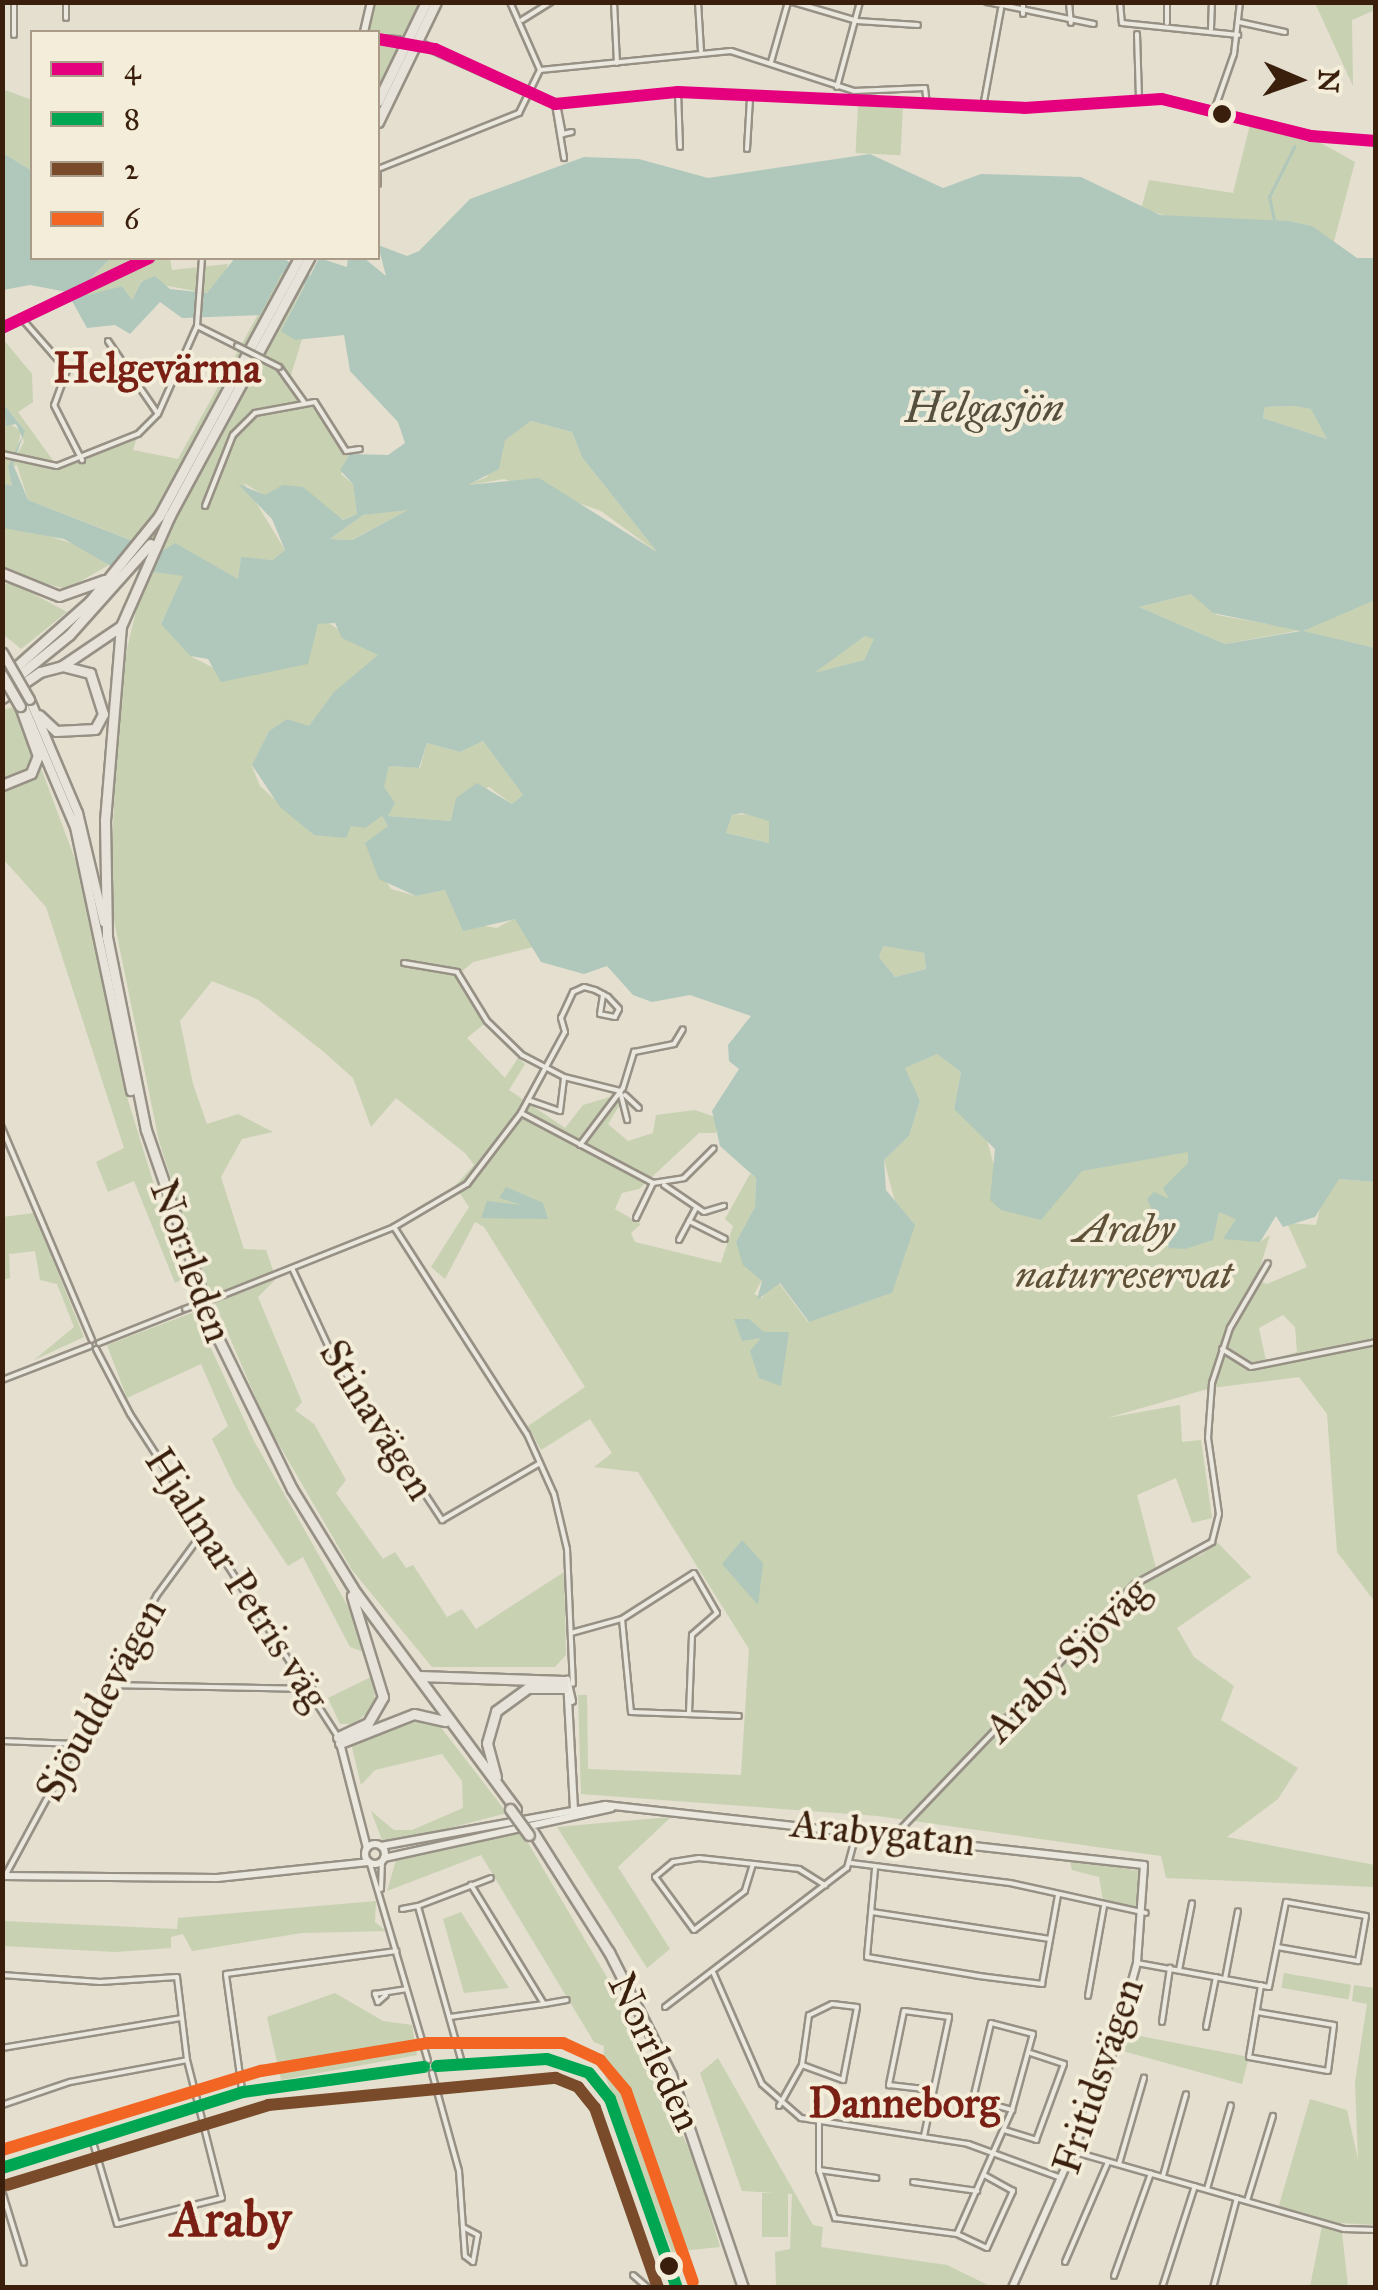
<!DOCTYPE html>
<html>
<head>
<meta charset="utf-8">
<style>
	body { margin:0 }
	#map { position:relative; width:1378px; height:2290px; overflow:hidden; background:#e4dfcf; font-family:"IM FELL Great Primer",serif }
	div>[style] { position:absolute }
	[style*='--x'] { left:calc(var(--x)*1px); top:calc(var(--y)*1px); width:calc(var(--w)*1px); rotate:calc(var(--a)*1deg) }
	.green>* { inset:0; background:#c8d1b2; transform-origin:0 0 }
	.water>* { inset:0; background:#b0c8bb }
	.stream>* { height:2.5px; margin:-1.25px; padding:0 1.25px; transform-origin:1.25px; border-radius:1.25px; background:#b0c8bb }
	.roads { filter:drop-shadow(2px 0 #979085) drop-shadow(-2px 0 #979085) drop-shadow(0 2px #979085) drop-shadow(0 -2px #979085) }
	.street>* { height:4px; margin:-2px; padding:0 2px; transform-origin:2px; border-radius:2px; background:#eae8df }
	.secondary>* { height:6px; margin:-3px; padding:0 3px; transform-origin:3px; border-radius:3px; background:#eae8df }
	.secondary>.ring { margin:-3px; padding:0; box-sizing:content-box; background:none; border:6px solid #eae8df; border-radius:50% }
	.primary>* { height:8px; margin:-4px; padding:0 4px; transform-origin:4px; border-radius:4px; background:#e7e3da }
	.highway>* { height:9px; margin:-4.5px; padding:0 4.5px; transform-origin:4.5px; border-radius:4.5px; background:#e7e3da }
	.bridges { filter:drop-shadow(2px 0 #979085) drop-shadow(-2px 0 #979085) drop-shadow(0 2px #979085) drop-shadow(0 -2px #979085) }
	.street-bridge>* { height:4px; margin:-2px; padding:0 2px; transform-origin:2px; border-radius:2px; background:#eae8df }
	.primary-bridge>* { height:8px; margin:-4px; padding:0 4px; transform-origin:4px; border-radius:4px; background:#e7e3da }
	.highway-bridge>* { height:9px; margin:-4.5px; padding:0 4.5px; transform-origin:4.5px; border-radius:4.5px; background:#e7e3da }
	.bus-1>* { height:12px; margin:-6px; padding:0 6px; transform-origin:6px; border-radius:6px; background:#e5007d }
	.bus-2>* { height:12px; margin:-6px; padding:0 6px; transform-origin:6px; border-radius:6px; background:#00a651 }
	.bus-3>* { height:12px; margin:-6px; padding:0 6px; transform-origin:6px; border-radius:6px; background:#7a4b2a }
	.bus-4>* { height:12px; margin:-6px; padding:0 6px; transform-origin:6px; border-radius:6px; background:#f26522 }
	.dots>* { width:28px; height:28px; translate:-50% -50%; box-sizing:border-box; border:5px solid #f3edda; border-radius:50% }
	span { translate:-50% -50%; white-space:nowrap; text-align:center; line-height:1.15; -webkit-text-stroke:8px #f3edda; paint-order:stroke }
	.park-label { font-size:40px; color:#5e5137; font-style:italic }
	.street-label { font-size:40px; color:#3a1f0c }
	.neighbourhood-label { font-size:42px; color:#7a1f14; font-weight:700 }
	.water-label { font-size:42px; color:#564f3e; font-style:italic }
	.district-label { font-size:50px; color:#7a1f14; font-weight:700 }
	.frame { position:absolute; inset:0; border:5px solid #3a1f0c; pointer-events:none }
	.legend { position:absolute; left:30px; top:30px; width:350px; height:230px; box-sizing:border-box; background:#f3edda; border:2px solid #a99b88; margin:0; padding:12px 18px; list-style:none; font-size:30px; color:#3a1f0c }
	.legend li { display:flex; align-items:center; gap:20px; height:50px }
	.legend b { width:50px; border:2px solid #a99b88 }
	.north { position:absolute; left:1248px; top:30px; width:100px; height:100px; -webkit-text-stroke:8px #f3edda; paint-order:stroke; rotate:92deg; font-size:28px; font-weight:700; line-height:40px; text-align:center; color:#3a1f0c }
	.north::after { content:''; display:block; margin:auto; width:35px; height:45px; background:#3a1f0c; clip-path:polygon(50% 0,100% 100%,50% 72%,0 100%) }
</style>
</head>
<body>
<div id="map">
	<div class="green">
		<i style="clip-path:polygon(367px 3px,443px 3px,378px 134px,378px 32px,359px 32px)"></i>
		<i style="clip-path:polygon(1315px 3px,1375px 3px,1375px 10px,1352px 20px,1353px 86px)"></i>
		<i style="clip-path:polygon(2px 89px,32px 100px,32px 171px,3px 153px)"></i>
		<i style="left:858px;top:106px;width:45px;height:47px;rotate:3deg"></i>
		<i style="clip-path:polygon(1250px 125px,1321px 143px,1355px 162px,1333px 245px,1312px 226px,1289px 221px,1182px 220px,1141px 209px,1149px 180px,1233px 193px)"></i>
		<i style="clip-path:polygon(111px 258px,170px 258px,172px 270px,228px 264px,221px 284px,206px 293px,141px 281px,132px 300px,122px 286px,88px 296px,82px 287px)"></i>
		<i style="clip-path:polygon(281px 273px,305px 284px,282px 330px,302px 339px,291px 375px,304px 403px,315px 402px,350px 454px,341px 474px,353px 484px,357px 514px,342px 520px,305px 492px,265px 496px,244px 483px,285px 550px,274px 560px,241px 558px,238px 579px,175px 544px,162px 552px,28px 500px,17px 465px,8px 467px,12px 486px,3px 483px,2px 419px,21px 431px,16px 456px,24px 442px,19px 423px,3px 403px,3px 339px,32px 374px,33px 402px,18px 412px,57px 466px,138px 434px,133px 450px,178px 459px)"></i>
		<i style="clip-path:polygon(1293px 406px,1312px 409px,1327px 439px,1263px 418px,1265px 407px)"></i>
		<i style="clip-path:polygon(531px 421px,572px 432px,582px 457px,657px 552px,601px 511px,570px 500px,504px 479px,464px 486px,487px 477px,504px 440px)"></i>
		<i style="clip-path:polygon(412px 508px,351px 540px,330px 539px,363px 515px)"></i>
		<i style="clip-path:polygon(20px 527px,80px 546px,109px 565px,67px 589px,43px 583px,3px 566px,2px 528px)"></i>
		<i style="clip-path:polygon(evenodd,146px 570px,184px 576px,161px 623px,190px 656px,234px 678px,308px 655px,318px 624px,327px 622px,378px 655px,309px 727px,287px 719px,269px 731px,252px 766px,260px 786px,314px 835px,382px 816px,388px 826px,376px 863px,391px 889px,416px 896px,445px 890px,459px 916px,478px 925px,497px 928px,515px 918px,533px 947px,473px 962px,459px 974px,484px 1024px,467px 1038px,505px 1078px,518px 1058px,525px 1064px,509px 1090px,565px 1128px,583px 1105px,610px 1097px,621px 1103px,608px 1124px,628px 1141px,653px 1133px,656px 1115px,695px 1110px,718px 1118px,716px 1133px,699px 1133px,639px 1189px,622px 1193px,615px 1209px,641px 1224px,631px 1233px,635px 1242px,721px 1263px,733px 1226px,725px 1219px,750px 1174px,756px 1177px,755px 1207px,736px 1242px,762px 1280px,754px 1294px,762px 1298px,770px 1283px,779px 1283px,808px 1322px,892px 1293px,895px 1202px,884px 1160px,909px 1136px,920px 1101px,904px 1068px,937px 1054px,961px 1072px,954px 1109px,985px 1133px,995px 1169px,1183px 1077px,1225px 1093px,1260px 1242px,1270px 1235px,1256px 1280px,1267px 1284px,1307px 1267px,1287px 1223px,1316px 1225px,1323px 1196px,1339px 1179px,1375px 1182px,1375px 1602px,1337px 1552px,1327px 1414px,1299px 1377px,1211px 1388px,1107px 1418px,1180px 1405px,1182px 1442px,1201px 1440px,1212px 1518px,1192px 1523px,1176px 1478px,1137px 1495px,1157px 1572px,1203px 1554px,1215px 1540px,1251px 1577px,1177px 1628px,1194px 1657px,1234px 1686px,1221px 1720px,1298px 1768px,1278px 1799px,1227px 1837px,1375px 1865px,1375px 1887px,1166px 1878px,1161px 1856px,1132px 1852px,878px 1816px,581px 1794px,578px 1695px,587px 1695px,588px 1769px,741px 1775px,749px 1649px,638px 1472px,594px 1467px,612px 1453px,590px 1419px,541px 1450px,528px 1426px,585px 1387px,484px 1227px,475px 1222px,445px 1279px,431px 1267px,469px 1207px,455px 1186px,474px 1165px,466px 1154px,396px 1098px,371px 1127px,353px 1078px,324px 1052px,257px 999px,212px 981px,180px 1021px,193px 1084px,207px 1124px,238px 1114px,273px 1132px,242px 1139px,221px 1177px,244px 1249px,266px 1250px,276px 1279px,258px 1297px,302px 1402px,295px 1410px,314px 1424px,346px 1480px,336px 1493px,383px 1559px,395px 1552px,406px 1568px,413px 1565px,447px 1617px,462px 1609px,476px 1629px,564px 1572px,566px 1655px,555px 1667px,432px 1667px,352px 1570px,267px 1424px,199px 1266px,159px 1141px,110px 901px,119px 682px,146px 570px,1283px 1315px,1295px 1327px,1297px 1352px,1266px 1361px,1259px 1328px,1283px 1315px)"></i>
		<i style="clip-path:polygon(13px 583px,67px 612px,21px 649px,3px 634px,3px 584px)"></i>
		<i style="clip-path:polygon(1191px 594px,1217px 615px,1301px 630px,1225px 644px,1139px 607px)"></i>
		<i style="clip-path:polygon(1375px 600px,1375px 648px,1303px 632px,1315px 621px)"></i>
		<i style="clip-path:polygon(865px 636px,875px 639px,864px 660px,811px 674px)"></i>
		<i style="clip-path:polygon(18px 706px,82px 878px,123px 1084px,183px 1279px,175px 1283px,134px 1181px,108px 1192px,96px 1162px,124px 1148px,46px 907px,4px 860px,3px 710px)"></i>
		<i style="clip-path:polygon(483px 741px,523px 795px,512px 804px,489px 787px,456px 806px,452px 821px,388px 816px,394px 802px,383px 787px,389px 766px,420px 768px,427px 743px,460px 752px)"></i>
		<i style="clip-path:polygon(753px 814px,770px 821px,770px 843px,726px 833px,732px 815px)"></i>
		<i style="clip-path:polygon(883px 946px,924px 953px,926px 969px,895px 977px,879px 957px)"></i>
		<i style="clip-path:polygon(34px 1213px,84px 1337px,34px 1360px,74px 1327px,57px 1284px,40px 1280px,35px 1251px,9px 1254px,10px 1278px,3px 1280px,2px 1217px)"></i>
		<i style="clip-path:polygon(194px 1312px,254px 1441px,363px 1633px,364px 1652px,350px 1647px,303px 1557px,288px 1566px,234px 1485px,212px 1439px,228px 1426px,201px 1364px,127px 1398px,107px 1345px)"></i>
		<i style="clip-path:polygon(375px 1675px,374px 1707px,354px 1724px,340px 1724px,328px 1698px)"></i>
		<i style="clip-path:polygon(425px 1719px,439px 1725px,507px 1813px,384px 1845px,371px 1811px,394px 1830px,412px 1830px,463px 1808px,462px 1781px,442px 1754px,375px 1770px,361px 1785px,351px 1743px)"></i>
		<i style="clip-path:polygon(671px 1817px,618px 1867px,670px 1949px,647px 1968px,557px 1827px)"></i>
		<i style="clip-path:polygon(521px 1831px,625px 2008px,696px 2165px,720px 2247px,672px 2252px,603px 2070px,604px 2046px,594px 2042px,481px 1855px,387px 1891px,396px 1860px)"></i>
		<i style="clip-path:polygon(1069px 1859px,1139px 1871px,1146px 1913px,1104px 1906px,1099px 1877px,1072px 1870px)"></i>
		<i style="clip-path:polygon(376px 1901px,375px 1922px,386px 1931px,302px 1933px,192px 1951px,183px 1934px,171px 1937px,171px 1948px,115px 1952px,3px 1946px,3px 1921px,177px 1929px,178px 1918px)"></i>
		<i style="clip-path:polygon(461px 1912px,509px 1988px,464px 1993px,443px 1919px)"></i>
		<i style="left:1284px;top:1973px;width:68px;height:15px;rotate:10deg"></i>
		<i style="clip-path:polygon(1354px 1985px,1375px 1988px,1375px 2225px,1341px 2223px,1348px 2287px,1310px 2287px,1322px 2226px,1277px 2212px,1310px 2099px,1347px 2110px,1358px 2160px,1355px 2082px,1367px 2004px,1352px 2001px)"></i>
		<i style="clip-path:polygon(335px 1993px,383px 2021px,412px 2025px,417px 2055px,281px 2080px,267px 2017px)"></i>
		<i style="clip-path:polygon(1124px 2033px,1249px 2057px,1242px 2084px,1119px 2050px)"></i>
		<i style="clip-path:polygon(718px 2058px,813px 2225px,823px 2227px,821px 2247px,947px 2265px,992px 2287px,776px 2287px,775px 2252px,790px 2249px,792px 2194px,742px 2191px,700px 2073px)"></i>
		<i style="left:762px;top:2193px;width:26px;height:44px"></i>
	</div>
	<div class="water">
		<i style="clip-path:polygon(evenodd,3px 153px,32px 171px,32px 258px,111px 258px,82px 287px,88px 295px,122px 286px,132px 300px,141px 282px,155px 276px,170px 289px,207px 293px,235px 258px,283px 258px,310px 276px,319px 258px,347px 267px,348px 258px,364px 258px,386px 276px,378px 245px,407px 256px,419px 251px,470px 199px,584px 157px,639px 159px,708px 178px,870px 154px,943px 188px,981px 174px,1081px 177px,1160px 215px,1289px 221px,1312px 226px,1357px 258px,1375px 258px,1375px 600px,1303px 631px,1375px 648px,1375px 1182px,1339px 1179px,1315px 1217px,1283px 1227px,1276px 1216px,1260px 1242px,1223px 1239px,1236px 1219px,1219px 1212px,1213px 1240px,1185px 1249px,1169px 1248px,1147px 1199px,1154px 1192px,1169px 1199px,1163px 1188px,1188px 1163px,1188px 1152px,1082px 1171px,1041px 1220px,1001px 1210px,990px 1200px,995px 1149px,954px 1109px,961px 1072px,937px 1054px,905px 1068px,920px 1101px,909px 1136px,884px 1160px,886px 1190px,915px 1225px,892px 1293px,809px 1322px,780px 1283px,757px 1300px,762px 1281px,743px 1265px,736px 1242px,755px 1207px,756px 1178px,720px 1146px,712px 1111px,739px 1069px,729px 1061px,728px 1045px,751px 1016px,690px 995px,652px 1002px,633px 995px,607px 966px,584px 974px,541px 962px,515px 919px,463px 931px,445px 890px,416px 896px,379px 879px,365px 843px,388px 826px,382px 816px,365px 828px,351px 826px,346px 838px,314px 835px,280px 807px,252px 765px,269px 731px,287px 719px,309px 726px,334px 692px,378px 655px,342px 638px,335px 623px,318px 624px,308px 664px,221px 682px,208px 659px,190px 656px,161px 624px,183px 576px,111px 566px,64px 539px,3px 528px,2px 483px,12px 486px,8px 467px,22px 437px,16px 424px,6px 426px,3px 403px,25px 431px,13px 464px,28px 500px,161px 552px,175px 543px,238px 579px,241px 557px,273px 560px,285px 550px,272px 519px,238px 484px,265px 495px,283px 485px,303px 487px,343px 520px,357px 514px,353px 484px,340px 470px,350px 454px,388px 455px,405px 443px,398px 422px,350px 371px,344px 335px,295px 340px,281px 331px,305px 285px,282px 273px,260px 315px,182px 318px,160px 302px,130px 334px,115px 325px,87px 328px,67px 292px,30px 285px,3px 290px,3px 153px,1294px 406px,1311px 409px,1327px 439px,1263px 418px,1265px 407px,1294px 406px,3px 153px,531px 421px,572px 432px,582px 457px,657px 552px,539px 478px,468px 485px,499px 469px,505px 440px,531px 421px,3px 153px,408px 510px,352px 540px,330px 539px,363px 515px,408px 510px,3px 153px,1191px 594px,1213px 613px,1301px 631px,1225px 644px,1139px 607px,1191px 594px,3px 153px,865px 636px,874px 639px,864px 660px,814px 673px,865px 636px,3px 153px,483px 741px,523px 795px,512px 804px,477px 783px,456px 798px,451px 821px,388px 816px,395px 803px,384px 787px,389px 766px,419px 768px,427px 743px,460px 752px,483px 741px,3px 153px,742px 813px,769px 821px,769px 843px,726px 833px,732px 815px,742px 813px,3px 153px,883px 946px,924px 953px,926px 969px,895px 977px,879px 957px,883px 946px)"></i>
		<i style="clip-path:polygon(506px 1187px,543px 1203px,548px 1219px,481px 1218px,487px 1201px,522px 1205px,499px 1198px)"></i>
		<i style="clip-path:polygon(734px 1319px,749px 1319px,764px 1332px,789px 1332px,781px 1386px,759px 1378px,750px 1351px,761px 1338px,742px 1341px)"></i>
		<i style="clip-path:polygon(742px 1540px,763px 1563px,758px 1605px,722px 1564px)"></i>
	</div>
	<div class="stream">
		<i style="--x:1274;--y:220;--w:24;--a:-102"></i>
		<i style="--x:1269;--y:197;--w:56;--a:-63.4"></i>
	</div>
	<div class="roads">
		<div class="street">
			<i style="--x:614;--y:2;--w:61;--a:87.2"></i>
			<i style="--x:698;--y:2;--w:49;--a:86.5"></i>
			<i style="--x:793;--y:2;--w:67;--a:16.5"></i>
			<i style="--x:857;--y:21;--w:61;--a:3.8"></i>
			<i style="--x:987;--y:2;--w:109;--a:11.6"></i>
			<i style="--x:1023;--y:2;--w:12;--a:90"></i>
			<i style="--x:1069;--y:2;--w:21;--a:85"></i>
			<i style="--x:1120;--y:2;--w:21;--a:85"></i>
			<i style="--x:1122;--y:23;--w:117;--a:5.9"></i>
			<i style="--x:66;--y:18;--w:16;--a:-90"></i>
			<i style="--x:522;--y:20;--w:34;--a:-32"></i>
			<i style="--x:1239;--y:22;--w:47;--a:12.3"></i>
			<i style="--x:1167;--y:23;--w:21;--a:-90"></i>
			<i style="--x:1211;--y:29;--w:27;--a:-88"></i>
			<i style="--x:1137;--y:34;--w:65;--a:88.2"></i>
			<i style="--x:14;--y:35;--w:33;--a:-90"></i>
			<i style="--x:771;--y:62;--w:62;--a:-74.2"></i>
			<i style="--x:540;--y:70;--w:192;--a:-5.7"></i>
			<i style="--x:731;--y:51;--w:129;--a:18"></i>
			<i style="--x:854;--y:91;--w:71;--a:-2.4"></i>
			<i style="--x:925;--y:88;--w:16;--a:83"></i>
			<i style="--x:837;--y:87;--w:88;--a:-74.9"></i>
			<i style="--x:678;--y:92;--w:55;--a:87.9"></i>
			<i style="--x:555;--y:104;--w:55;--a:80.5"></i>
			<i style="--x:557;--y:104;--w:31;--a:79"></i>
			<i style="--x:563;--y:134;--w:9;--a:-13"></i>
			<i style="--x:983;--y:107;--w:100;--a:-79.6"></i>
			<i style="--x:1214;--y:111;--w:60;--a:-70.7"></i>
			<i style="--x:1234;--y:54;--w:52;--a:-83.4"></i>
			<i style="--x:747;--y:149;--w:51;--a:-86.6"></i>
			<i style="--x:378;--y:169;--w:152;--a:-21.7"></i>
			<i style="--x:519;--y:113;--w:48;--a:-64"></i>
			<i style="--x:540;--y:70;--w:74;--a:-113.8"></i>
			<i style="--x:378;--y:171;--w:13;--a:90"></i>
			<i style="--x:23;--y:320;--w:67;--a:48.7"></i>
			<i style="--x:67;--y:370;--w:37;--a:110"></i>
			<i style="--x:54;--y:405;--w:62;--a:63"></i>
			<i style="--x:197;--y:326;--w:45;--a:26.6"></i>
			<i style="--x:108;--y:341;--w:88;--a:55.6"></i>
			<i style="--x:279;--y:367;--w:43;--a:54.5"></i>
			<i style="--x:2;--y:454;--w:56;--a:12.3"></i>
			<i style="--x:57;--y:466;--w:87;--a:-21.6"></i>
			<i style="--x:138;--y:434;--w:28;--a:-45"></i>
			<i style="--x:158;--y:414;--w:96;--a:-66.1"></i>
			<i style="--x:197;--y:326;--w:68;--a:-85.8"></i>
			<i style="--x:205;--y:506;--w:76;--a:-68.5"></i>
			<i style="--x:233;--y:435;--w:31;--a:-45"></i>
			<i style="--x:255;--y:413;--w:61;--a:-10.4"></i>
			<i style="--x:315;--y:402;--w:58;--a:57.7"></i>
			<i style="--x:346;--y:451;--w:14;--a:-8"></i>
			<i style="--x:404;--y:963;--w:54;--a:9.6"></i>
			<i style="--x:457;--y:972;--w:57;--a:58.5"></i>
			<i style="--x:487;--y:1021;--w:49;--a:44.2"></i>
			<i style="--x:522;--y:1055;--w:47;--a:27.6"></i>
			<i style="--x:564;--y:1077;--w:58;--a:14"></i>
			<i style="--x:620;--y:1091;--w:30;--a:76"></i>
			<i style="--x:625;--y:1095;--w:19;--a:43"></i>
			<i style="--x:528;--y:1100;--w:34;--a:19"></i>
			<i style="--x:560;--y:1111;--w:34;--a:-83"></i>
			<i style="--x:521;--y:1113;--w:149;--a:27.9"></i>
			<i style="--x:653;--y:1183;--w:31;--a:-9"></i>
			<i style="--x:684;--y:1178;--w:42;--a:-45"></i>
			<i style="--x:2;--y:1128;--w:230;--a:67"></i>
			<i style="--x:580;--y:1145;--w:71;--a:-53"></i>
			<i style="--x:623;--y:1088;--w:38;--a:-73"></i>
			<i style="--x:634;--y:1052;--w:41;--a:-11.3"></i>
			<i style="--x:674;--y:1044;--w:17;--a:-59"></i>
			<i style="--x:664;--y:1185;--w:48;--a:34"></i>
			<i style="--x:704;--y:1212;--w:21;--a:-17"></i>
			<i style="--x:636;--y:1218;--w:39;--a:-64"></i>
			<i style="--x:689;--y:1221;--w:40;--a:26.6"></i>
			<i style="--x:394;--y:1227;--w:246;--a:57.3"></i>
			<i style="--x:527;--y:1434;--w:66;--a:65.8"></i>
			<i style="--x:554;--y:1494;--w:57;--a:76.7"></i>
			<i style="--x:567;--y:1549;--w:135;--a:87.5"></i>
			<i style="--x:679;--y:1240;--w:36;--a:-62"></i>
			<i style="--x:292;--y:1268;--w:90;--a:65.1"></i>
			<i style="--x:330;--y:1350;--w:204;--a:56.6"></i>
			<i style="--x:442;--y:1520;--w:113;--a:-30.2"></i>
			<i style="--x:216;--y:1298;--w:192;--a:-21.7"></i>
			<i style="--x:394;--y:1227;--w:85;--a:-30.5"></i>
			<i style="--x:467;--y:1184;--w:89;--a:-52.7"></i>
			<i style="--x:521;--y:1113;--w:92;--a:-61.5"></i>
			<i style="--x:565;--y:1032;--w:15;--a:-106"></i>
			<i style="--x:561;--y:1018;--w:29;--a:-65"></i>
			<i style="--x:573;--y:992;--w:12;--a:-24"></i>
			<i style="--x:584;--y:987;--w:11;--a:15"></i>
			<i style="--x:595;--y:990;--w:15;--a:28"></i>
			<i style="--x:608;--y:997;--w:16;--a:47"></i>
			<i style="--x:619;--y:1009;--w:9;--a:117"></i>
			<i style="--x:615;--y:1017;--w:15;--a:-169"></i>
			<i style="--x:600;--y:1014;--w:20;--a:-81"></i>
			<i style="--x:99;--y:1343;--w:92;--a:-21.6"></i>
			<i style="--x:96;--y:1349;--w:73;--a:62.4"></i>
			<i style="--x:130;--y:1414;--w:384;--a:57.2"></i>
			<i style="--x:1222;--y:1349;--w:34;--a:32"></i>
			<i style="--x:1251;--y:1367;--w:127;--a:-11.3"></i>
			<i style="--x:2;--y:1380;--w:94;--a:-21.1"></i>
			<i style="--x:622;--y:1619;--w:93;--a:84.5"></i>
			<i style="--x:631;--y:1712;--w:108;--a:2.1"></i>
			<i style="--x:571;--y:1633;--w:53;--a:-15.4"></i>
			<i style="--x:622;--y:1619;--w:85;--a:-32.6"></i>
			<i style="--x:694;--y:1573;--w:46;--a:60.1"></i>
			<i style="--x:717;--y:1613;--w:33;--a:139"></i>
			<i style="--x:692;--y:1635;--w:79;--a:92.2"></i>
			<i style="--x:108;--y:1685;--w:205;--a:1.1"></i>
			<i style="--x:2;--y:1741;--w:73;--a:2.4"></i>
			<i style="--x:896;--y:1834;--w:346;--a:-46.3"></i>
			<i style="--x:1135;--y:1584;--w:88;--a:-28.6"></i>
			<i style="--x:1212;--y:1542;--w:29;--a:-76"></i>
			<i style="--x:1219;--y:1514;--w:77;--a:-98.2"></i>
			<i style="--x:1208;--y:1438;--w:55;--a:-85.8"></i>
			<i style="--x:1212;--y:1383;--w:58;--a:-71.9"></i>
			<i style="--x:1230;--y:1328;--w:75;--a:-59.7"></i>
			<i style="--x:851;--y:1863;--w:160;--a:7.2"></i>
			<i style="--x:1010;--y:1883;--w:139;--a:12.4"></i>
			<i style="--x:370;--y:1864;--w:205;--a:73.6"></i>
			<i style="--x:753;--y:1864;--w:28;--a:107"></i>
			<i style="--x:745;--y:1891;--w:64;--a:142.6"></i>
			<i style="--x:694;--y:1930;--w:66;--a:-126.3"></i>
			<i style="--x:655;--y:1877;--w:23;--a:-40"></i>
			<i style="--x:673;--y:1862;--w:26;--a:-9"></i>
			<i style="--x:699;--y:1858;--w:101;--a:6.3"></i>
			<i style="--x:799;--y:1869;--w:31;--a:32"></i>
			<i style="--x:875;--y:1869;--w:88;--a:95.2"></i>
			<i style="--x:867;--y:1957;--w:114;--a:9.6"></i>
			<i style="--x:979;--y:1976;--w:64;--a:7.2"></i>
			<i style="--x:1042;--y:1984;--w:90;--a:-79.8"></i>
			<i style="--x:5;--y:1876;--w:319;--a:-61.6"></i>
			<i style="--x:157;--y:1595;--w:83;--a:-53.8"></i>
			<i style="--x:381;--y:1889;--w:28;--a:-88"></i>
			<i style="--x:402;--y:1909;--w:16;--a:-11"></i>
			<i style="--x:872;--y:1912;--w:180;--a:8.6"></i>
			<i style="--x:1137;--y:1963;--w:134;--a:10.3"></i>
			<i style="--x:1269;--y:1987;--w:87;--a:-78.7"></i>
			<i style="--x:1286;--y:1902;--w:81;--a:9.9"></i>
			<i style="--x:1366;--y:1916;--w:46;--a:100.1"></i>
			<i style="--x:1358;--y:1961;--w:82;--a:-170.2"></i>
			<i style="--x:1179;--y:1970;--w:68;--a:-79"></i>
			<i style="--x:713;--y:1972;--w:122;--a:66.4"></i>
			<i style="--x:762;--y:2084;--w:52;--a:41.1"></i>
			<i style="--x:801;--y:2118;--w:169;--a:8.8"></i>
			<i style="--x:968;--y:2144;--w:96;--a:20.1"></i>
			<i style="--x:2;--y:1975;--w:98;--a:4.1"></i>
			<i style="--x:100;--y:1982;--w:77;--a:-3.7"></i>
			<i style="--x:177;--y:1977;--w:84;--a:83.1"></i>
			<i style="--x:187;--y:2060;--w:142;--a:75.8"></i>
			<i style="--x:222;--y:2198;--w:108;--a:166.1"></i>
			<i style="--x:117;--y:2224;--w:89;--a:-106.4"></i>
			<i style="--x:1225;--y:1979;--w:69;--a:-79.2"></i>
			<i style="--x:386;--y:1995;--w:11;--a:139"></i>
			<i style="--x:378;--y:2002;--w:9;--a:-111"></i>
			<i style="--x:375;--y:1994;--w:31;--a:-9"></i>
			<i style="--x:1088;--y:1996;--w:91;--a:-79.9"></i>
			<i style="--x:544;--y:2004;--w:23;--a:-10"></i>
			<i style="--x:665;--y:2007;--w:229;--a:-37.4"></i>
			<i style="--x:847;--y:1868;--w:35;--a:-75"></i>
			<i style="--x:1257;--y:2012;--w:78;--a:9.6"></i>
			<i style="--x:1334;--y:2025;--w:46;--a:97.4"></i>
			<i style="--x:1328;--y:2071;--w:80;--a:-170"></i>
			<i style="--x:1249;--y:2057;--w:73;--a:-80.5"></i>
			<i style="--x:450;--y:2017;--w:95;--a:-7.9"></i>
			<i style="--x:544;--y:2004;--w:140;--a:-121.5"></i>
			<i style="--x:1162;--y:2022;--w:55;--a:-81.6"></i>
			<i style="--x:1206;--y:2027;--w:51;--a:-78.7"></i>
			<i style="--x:2;--y:2048;--w:181;--a:-9.5"></i>
			<i style="--x:462;--y:2063;--w:163;--a:-105.7"></i>
			<i style="--x:418;--y:1906;--w:78;--a:-21"></i>
			<i style="--x:437;--y:2066;--w:110;--a:-3.6"></i>
			<i style="--x:547;--y:2059;--w:44;--a:18.4"></i>
			<i style="--x:589;--y:2073;--w:33;--a:51"></i>
			<i style="--x:610;--y:2099;--w:201;--a:70.5"></i>
			<i style="--x:432;--y:2073;--w:102;--a:74.6"></i>
			<i style="--x:459;--y:2171;--w:85;--a:86"></i>
			<i style="--x:465;--y:2256;--w:10;--a:37"></i>
			<i style="--x:473;--y:2262;--w:27;--a:-80"></i>
			<i style="--x:478;--y:2235;--w:15;--a:-152"></i>
			<i style="--x:242;--y:2090;--w:117;--a:-97.9"></i>
			<i style="--x:226;--y:1974;--w:172;--a:-7.7"></i>
			<i style="--x:2;--y:2105;--w:72;--a:-18.7"></i>
			<i style="--x:70;--y:2082;--w:119;--a:-10.6"></i>
			<i style="--x:779;--y:2106;--w:47;--a:-60.7"></i>
			<i style="--x:802;--y:2065;--w:44;--a:20.1"></i>
			<i style="--x:843;--y:2080;--w:74;--a:-79.1"></i>
			<i style="--x:857;--y:2007;--w:25;--a:-173"></i>
			<i style="--x:832;--y:2004;--w:25;--a:154"></i>
			<i style="--x:809;--y:2015;--w:50;--a:98"></i>
			<i style="--x:819;--y:2123;--w:47;--a:90"></i>
			<i style="--x:819;--y:2170;--w:51;--a:71.6"></i>
			<i style="--x:835;--y:2218;--w:123;--a:7.5"></i>
			<i style="--x:957;--y:2234;--w:136;--a:-66.1"></i>
			<i style="--x:1012;--y:2110;--w:79;--a:-74.6"></i>
			<i style="--x:1033;--y:2034;--w:43;--a:-165.3"></i>
			<i style="--x:991;--y:2023;--w:78;--a:103.3"></i>
			<i style="--x:973;--y:2099;--w:41;--a:15.8"></i>
			<i style="--x:1004;--y:2130;--w:34;--a:17"></i>
			<i style="--x:1036;--y:2140;--w:81;--a:-69.8"></i>
			<i style="--x:1064;--y:2064;--w:35;--a:-162"></i>
			<i style="--x:924;--y:2136;--w:122;--a:-78.1"></i>
			<i style="--x:949;--y:2017;--w:45;--a:-172.4"></i>
			<i style="--x:904;--y:2011;--w:76;--a:101.5"></i>
			<i style="--x:889;--y:2085;--w:44;--a:6.5"></i>
			<i style="--x:1075;--y:2152;--w:280;--a:16"></i>
			<i style="--x:1344;--y:2229;--w:32;--a:2"></i>
			<i style="--x:1119;--y:2164;--w:90;--a:-73.8"></i>
			<i style="--x:2;--y:2168;--w:253;--a:-17.5"></i>
			<i style="--x:243;--y:2092;--w:183;--a:-7.9"></i>
			<i style="--x:819;--y:2170;--w:58;--a:8"></i>
			<i style="--x:1163;--y:2176;--w:85;--a:-74.3"></i>
			<i style="--x:913;--y:2182;--w:65;--a:8"></i>
			<i style="--x:1207;--y:2189;--w:87;--a:-74.1"></i>
			<i style="--x:2;--y:2191;--w:75;--a:73"></i>
			<i style="--x:1247;--y:2201;--w:89;--a:-73"></i>
			<i style="--x:957;--y:2234;--w:33;--a:25"></i>
			<i style="--x:987;--y:2248;--w:63;--a:-65.5"></i>
			<i style="--x:1013;--y:2191;--w:33;--a:-151"></i>
			<i style="--x:1065;--y:2262;--w:109;--a:-66.7"></i>
			<i style="--x:633;--y:2275;--w:20;--a:41"></i>
			<i style="--x:1114;--y:2276;--w:109;--a:-70.2"></i>
			<i style="--x:1162;--y:2288;--w:107;--a:-72.1"></i>
			<i style="--x:1213;--y:2288;--w:93;--a:-75.1"></i>
		</div>
		<div class="secondary">
			<i style="--x:364;--y:32;--w:31;--a:-77"></i>
			<i style="--x:378;--y:39;--w:20;--a:3"></i>
			<i style="--x:421;--y:44;--w:147;--a:24.1"></i>
			<i style="--x:555;--y:104;--w:124;--a:-5.6"></i>
			<i style="--x:678;--y:92;--w:346;--a:2.6"></i>
			<i style="--x:1024;--y:108;--w:138;--a:-3.7"></i>
			<i style="--x:1162;--y:99;--w:154;--a:13.9"></i>
			<i style="--x:1311;--y:136;--w:65;--a:4.4"></i>
			<i style="--x:2;--y:328;--w:163;--a:-25.5"></i>
			<i style="--x:572;--y:1701;--w:22;--a:-103"></i>
			<i style="--x:567;--y:1680;--w:131;--a:86.9"></i>
			<i style="--x:340;--y:1743;--w:108;--a:75.6"></i>
			<i class="ring" style="left:365px;top:1844px;width:14px;height:14px"></i>
			<i style="--x:381;--y:1846;--w:228;--a:-10.4"></i>
			<i style="--x:605;--y:1805;--w:542;--a:6.35"></i>
			<i style="--x:1144;--y:1865;--w:98;--a:94.1"></i>
			<i style="--x:1137;--y:1963;--w:119;--a:105.5"></i>
			<i style="--x:1105;--y:2078;--w:230;--a:113.9"></i>
			<i style="--x:384;--y:1858;--w:233;--a:-12.4"></i>
			<i style="--x:2;--y:1876;--w:215;--a:0.5"></i>
			<i style="--x:217;--y:1878;--w:152;--a:-6"></i>
		</div>
		<div class="primary">
			<i style="--x:21;--y:700;--w:138;--a:67"></i>
			<i style="--x:75;--y:827;--w:270;--a:78"></i>
			<i style="--x:30;--y:700;--w:123;--a:67"></i>
			<i style="--x:78;--y:813;--w:112;--a:76.6"></i>
		</div>
		<div class="highway">
			<i style="--x:378;--y:101;--w:110;--a:-64.1"></i>
			<i style="--x:378;--y:122;--w:133;--a:-64.2"></i>
			<i style="--x:170;--y:515;--w:121;--a:113.8"></i>
			<i style="--x:121;--y:626;--w:195;--a:94.7"></i>
			<i style="--x:105;--y:820;--w:117;--a:89"></i>
			<i style="--x:107;--y:937;--w:197;--a:78.6"></i>
			<i style="--x:146;--y:1130;--w:218;--a:71"></i>
			<i style="--x:217;--y:1336;--w:170;--a:63.9"></i>
			<i style="--x:292;--y:1489;--w:122;--a:58.4"></i>
			<i style="--x:356;--y:1593;--w:269;--a:53.5"></i>
			<i style="--x:168;--y:519;--w:297;--a:-61.6"></i>
			<i style="--x:2;--y:573;--w:61;--a:22"></i>
			<i style="--x:59;--y:596;--w:48;--a:-19.6"></i>
			<i style="--x:62;--y:666;--w:71;--a:-34.1"></i>
			<i style="--x:9;--y:673;--w:108;--a:-41.6"></i>
			<i style="--x:90;--y:601;--w:109;--a:-50.9"></i>
			<i style="--x:159;--y:516;--w:294;--a:-61.5"></i>
			<i style="--x:2;--y:689;--w:86;--a:-38.9"></i>
			<i style="--x:69;--y:635;--w:122;--a:-48.3"></i>
			<i style="--x:2;--y:698;--w:46;--a:-34.4"></i>
			<i style="--x:40;--y:672;--w:23;--a:-15"></i>
			<i style="--x:62;--y:666;--w:29;--a:14"></i>
			<i style="--x:90;--y:673;--w:43;--a:72.4"></i>
			<i style="--x:103;--y:714;--w:17;--a:118"></i>
			<i style="--x:95;--y:729;--w:39;--a:177"></i>
			<i style="--x:56;--y:731;--w:23;--a:-137"></i>
			<i style="--x:2;--y:785;--w:31;--a:-22"></i>
			<i style="--x:31;--y:773;--w:18;--a:-68"></i>
			<i style="--x:38;--y:756;--w:53;--a:-109.8"></i>
			<i style="--x:419;--y:1676;--w:145;--a:2"></i>
			<i style="--x:338;--y:1737;--w:33;--a:-25"></i>
			<i style="--x:368;--y:1723;--w:30;--a:-60"></i>
			<i style="--x:383;--y:1697;--w:106;--a:-107.1"></i>
			<i style="--x:340;--y:1743;--w:79;--a:-21.4"></i>
			<i style="--x:414;--y:1714;--w:32;--a:13"></i>
			<i style="--x:496;--y:1777;--w:35;--a:-105"></i>
			<i style="--x:487;--y:1743;--w:33;--a:-74"></i>
			<i style="--x:496;--y:1711;--w:39;--a:-36"></i>
			<i style="--x:528;--y:1688;--w:36;--a:0"></i>
			<i style="--x:533;--y:1832;--w:142;--a:57.7"></i>
			<i style="--x:609;--y:1952;--w:138;--a:63.2"></i>
			<i style="--x:671;--y:2075;--w:225;--a:71.3"></i>
		</div>
	</div>
	<div class="bridges">
		<div class="street-bridge">
			<i style="--x:237;--y:346;--w:47;--a:26.6"></i>
			<i style="--x:185;--y:1309;--w:33;--a:-20"></i>
		</div>
		<div class="primary-bridge">
			<i style="--x:3;--y:653;--w:54;--a:60.1"></i>
		</div>
		<div class="highway-bridge">
			<i style="--x:2;--y:675;--w:36;--a:60"></i>
			<i style="--x:510;--y:1809;--w:32;--a:54"></i>
		</div>
	</div>
	<div class="bus-1">
		<i style="--x:378;--y:39;--w:58;--a:10"></i>
		<i style="--x:435;--y:49;--w:132;--a:24.6"></i>
		<i style="--x:555;--y:104;--w:124;--a:-5.6"></i>
		<i style="--x:678;--y:92;--w:346;--a:2.6"></i>
		<i style="--x:1024;--y:108;--w:138;--a:-3.7"></i>
		<i style="--x:1162;--y:99;--w:154;--a:13.9"></i>
		<i style="--x:1311;--y:136;--w:65;--a:4.4"></i>
		<i style="--x:2;--y:328;--w:163;--a:-25.5"></i>
	</div>
	<div class="bus-2">
		<i style="--x:437;--y:2066;--w:110;--a:-3.6"></i>
		<i style="--x:547;--y:2059;--w:44;--a:18.4"></i>
		<i style="--x:589;--y:2073;--w:33;--a:51"></i>
		<i style="--x:610;--y:2099;--w:201;--a:70.5"></i>
		<i style="--x:2;--y:2168;--w:253;--a:-17.5"></i>
		<i style="--x:243;--y:2092;--w:183;--a:-7.9"></i>
	</div>
	<div class="bus-3">
		<i style="--x:7;--y:2185;--w:273;--a:-17"></i>
		<i style="--x:268;--y:2105;--w:289;--a:-5.4"></i>
		<i style="--x:556;--y:2078;--w:24;--a:22"></i>
		<i style="--x:578;--y:2087;--w:27;--a:51"></i>
		<i style="--x:595;--y:2108;--w:191;--a:70.7"></i>
	</div>
	<div class="bus-4">
		<i style="--x:2;--y:2150;--w:271;--a:-17"></i>
		<i style="--x:261;--y:2071;--w:170;--a:-9.5"></i>
		<i style="--x:429;--y:2043;--w:134;--a:0"></i>
		<i style="--x:563;--y:2043;--w:41;--a:24.7"></i>
		<i style="--x:600;--y:2060;--w:40;--a:50"></i>
		<i style="--x:626;--y:2091;--w:202;--a:70.7"></i>
	</div>
	<div class="dots">
		<i style="left:1222px;top:114px;background:#3a1f0c"></i>
		<i style="left:669px;top:2266px;background:#3a1f0c"></i>
	</div>
	<div class="park-label">
		<span style="left:1124px;top:1252px">Araby<br>naturreservat</span>
	</div>
	<div class="street-label">
		<span style="left:191px;top:1261px;rotate:70deg">Norrleden</span>
		<span style="left:377px;top:1420px;rotate:58deg">Stinavägen</span>
		<span style="left:237px;top:1579px;rotate:57deg">Hjalmar Petris väg</span>
		<span style="left:1067px;top:1660px;rotate:-45deg">Araby Sjöväg</span>
		<span style="left:101px;top:1700px;rotate:-61deg">Sjöuddevägen</span>
		<span style="left:883px;top:1833px;rotate:6deg">Arabygatan</span>
		<span style="left:655px;top:2052px;rotate:65deg">Norrleden</span>
		<span style="left:1098px;top:2076px;rotate:-71deg">Fritidsvägen</span>
	</div>
	<div class="neighbourhood-label">
		<span style="left:157px;top:368px">Helgevärma</span>
		<span style="left:904px;top:2103px">Danneborg</span>
	</div>
	<div class="water-label">
		<span style="left:984px;top:408px">Helgasjön</span>
	</div>
	<div class="district-label">
		<span style="left:231px;top:2220px">Araby</span>
	</div>
	<div class="frame"></div>
	<ul class="legend">
	<li><b style="height:12px;background:#e5007d"></b>4</li>
	<li><b style="height:12px;background:#00a651"></b>8</li>
	<li><b style="height:12px;background:#7a4b2a"></b>2</li>
	<li><b style="height:12px;background:#f26522"></b>6</li>
	</ul>
	<div class="north">N</div>
</div>
</body>
</html>
